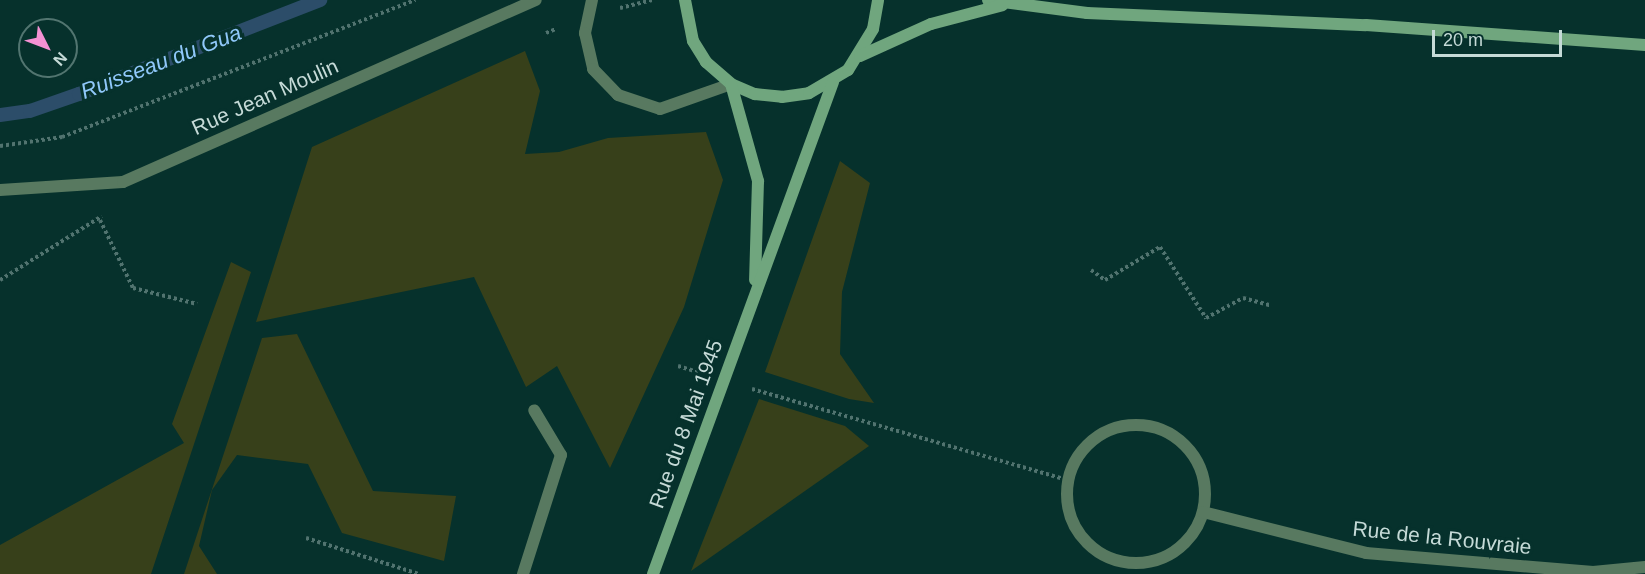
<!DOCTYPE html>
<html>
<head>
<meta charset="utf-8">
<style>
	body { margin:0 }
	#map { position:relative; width:1645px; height:574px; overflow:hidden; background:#06312c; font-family:Arial,sans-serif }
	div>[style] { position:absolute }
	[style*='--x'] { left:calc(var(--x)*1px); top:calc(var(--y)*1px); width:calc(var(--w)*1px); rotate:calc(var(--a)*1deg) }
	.green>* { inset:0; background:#37401a }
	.stream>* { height:14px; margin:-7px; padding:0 7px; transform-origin:7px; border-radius:7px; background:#2c4d69 }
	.path>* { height:4px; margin-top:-2px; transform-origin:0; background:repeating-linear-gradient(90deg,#51736f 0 3px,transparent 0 6px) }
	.lane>* { height:12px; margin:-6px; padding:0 6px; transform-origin:6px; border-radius:6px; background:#587960 }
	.street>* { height:12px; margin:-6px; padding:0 6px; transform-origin:6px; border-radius:6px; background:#587960 }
	.street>.ring { margin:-6px; padding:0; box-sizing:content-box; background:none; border:12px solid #587960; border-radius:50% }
	.secondary>* { height:12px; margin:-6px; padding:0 6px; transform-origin:6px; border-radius:6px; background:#70a67e }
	span { translate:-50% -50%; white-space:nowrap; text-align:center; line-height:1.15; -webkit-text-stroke:6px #06312c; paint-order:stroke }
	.street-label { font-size:21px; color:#c5dad7 }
	.water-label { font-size:22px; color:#90c8fa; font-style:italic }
	.north { position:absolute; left:18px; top:18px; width:60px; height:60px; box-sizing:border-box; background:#06312c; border:2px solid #527570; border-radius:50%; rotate:132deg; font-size:16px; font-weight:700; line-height:24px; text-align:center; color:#c5dad7 }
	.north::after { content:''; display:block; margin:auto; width:21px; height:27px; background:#f491d3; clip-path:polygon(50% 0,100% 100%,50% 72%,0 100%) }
	.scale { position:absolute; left:1432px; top:30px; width:130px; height:27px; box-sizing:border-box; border:3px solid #c5dad7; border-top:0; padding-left:8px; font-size:18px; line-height:21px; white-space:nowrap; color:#c5dad7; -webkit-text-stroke:4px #06312c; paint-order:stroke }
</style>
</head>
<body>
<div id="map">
	<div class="green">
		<i style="clip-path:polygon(525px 51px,540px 91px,525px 154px,559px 152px,608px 138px,706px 132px,723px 180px,684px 307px,610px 468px,557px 366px,526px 387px,474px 277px,256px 322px,312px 147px)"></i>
		<i style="clip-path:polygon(840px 161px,870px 183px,842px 292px,840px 354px,874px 403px,849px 399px,765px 372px)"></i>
		<i style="clip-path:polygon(231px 262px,251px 272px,151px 574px,0 574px,0 545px,184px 443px,172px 424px)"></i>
		<i style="clip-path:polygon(297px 334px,373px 491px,456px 496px,444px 561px,342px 533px,308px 464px,237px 455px,212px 490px,199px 546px,217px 574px,184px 574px,262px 338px)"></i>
		<i style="clip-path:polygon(759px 399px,845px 426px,869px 446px,691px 571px)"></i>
	</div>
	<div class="stream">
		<i style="--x:0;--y:115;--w:30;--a:-8"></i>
		<i style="--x:30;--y:111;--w:52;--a:-19.1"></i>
		<i style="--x:79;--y:94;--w:259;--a:-21.3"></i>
	</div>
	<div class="path">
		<i style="--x:620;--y:8;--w:33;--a:-14"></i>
		<i style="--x:546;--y:33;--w:11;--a:-22"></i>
		<i style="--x:0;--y:146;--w:63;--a:-8.3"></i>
		<i style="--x:62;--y:137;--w:379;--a:-21.2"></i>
		<i style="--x:100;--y:220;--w:76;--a:64.1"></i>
		<i style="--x:133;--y:288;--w:66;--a:14"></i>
		<i style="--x:1091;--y:270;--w:17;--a:36"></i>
		<i style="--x:1105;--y:280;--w:64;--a:-31"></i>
		<i style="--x:1160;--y:247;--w:85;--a:57.1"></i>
		<i style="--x:1206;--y:318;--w:42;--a:-28.4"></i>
		<i style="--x:1243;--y:298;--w:28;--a:15"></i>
		<i style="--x:0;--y:280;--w:120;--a:-32.1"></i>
		<i style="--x:678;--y:366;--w:21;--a:17"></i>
		<i style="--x:752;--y:389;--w:329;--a:16.1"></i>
		<i style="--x:306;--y:538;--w:119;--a:17.7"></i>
	</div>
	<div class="lane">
		<i style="--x:592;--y:0;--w:34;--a:102"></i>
		<i style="--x:585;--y:33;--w:37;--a:77"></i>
		<i style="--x:593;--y:69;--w:36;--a:46"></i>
		<i style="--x:618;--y:95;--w:44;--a:18.4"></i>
		<i style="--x:660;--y:109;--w:75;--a:-19.4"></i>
	</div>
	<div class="street">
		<i style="--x:0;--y:190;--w:123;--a:-3.7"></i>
		<i style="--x:123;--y:182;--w:451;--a:-23.8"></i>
		<i class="ring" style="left:1067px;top:425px;width:126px;height:126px"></i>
		<i style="--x:1203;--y:512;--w:168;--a:14.1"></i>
		<i style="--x:1366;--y:553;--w:228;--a:4.8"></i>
		<i style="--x:1593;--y:572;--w:52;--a:-5.5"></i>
		<i style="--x:523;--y:574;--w:125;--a:-72.3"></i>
		<i style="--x:561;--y:455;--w:52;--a:-121"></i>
	</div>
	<div class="secondary">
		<i style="--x:685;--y:0;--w:42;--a:79"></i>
		<i style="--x:693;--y:41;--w:25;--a:58"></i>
		<i style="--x:706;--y:62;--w:33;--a:41"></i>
		<i style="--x:731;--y:84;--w:26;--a:23"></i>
		<i style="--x:755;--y:94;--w:27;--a:6"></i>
		<i style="--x:782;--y:97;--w:27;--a:-8"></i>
		<i style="--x:809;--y:93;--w:45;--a:-30.5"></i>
		<i style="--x:848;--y:70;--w:48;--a:-58.6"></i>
		<i style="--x:873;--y:29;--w:29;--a:-80"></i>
		<i style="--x:988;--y:0;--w:100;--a:7.5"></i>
		<i style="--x:1087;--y:13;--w:279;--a:2.5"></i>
		<i style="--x:1366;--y:25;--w:280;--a:4.1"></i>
		<i style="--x:860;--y:56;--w:78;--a:-24.3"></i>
		<i style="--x:931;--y:24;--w:74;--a:-14.8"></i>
		<i style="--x:731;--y:84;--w:101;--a:74.4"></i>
		<i style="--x:758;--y:181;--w:99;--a:91.7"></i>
		<i style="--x:653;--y:574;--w:524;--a:-69.9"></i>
	</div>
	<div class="street-label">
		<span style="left:265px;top:97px;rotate:-24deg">Rue Jean Moulin</span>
		<span style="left:686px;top:424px;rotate:-70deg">Rue du 8 Mai 1945</span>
		<span style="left:1442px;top:538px;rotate:6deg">Rue de la Rouvraie</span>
	</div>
	<div class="water-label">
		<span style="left:161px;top:62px;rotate:-21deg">Ruisseau du Gua</span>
	</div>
	<div class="north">N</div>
	<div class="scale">20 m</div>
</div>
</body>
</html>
